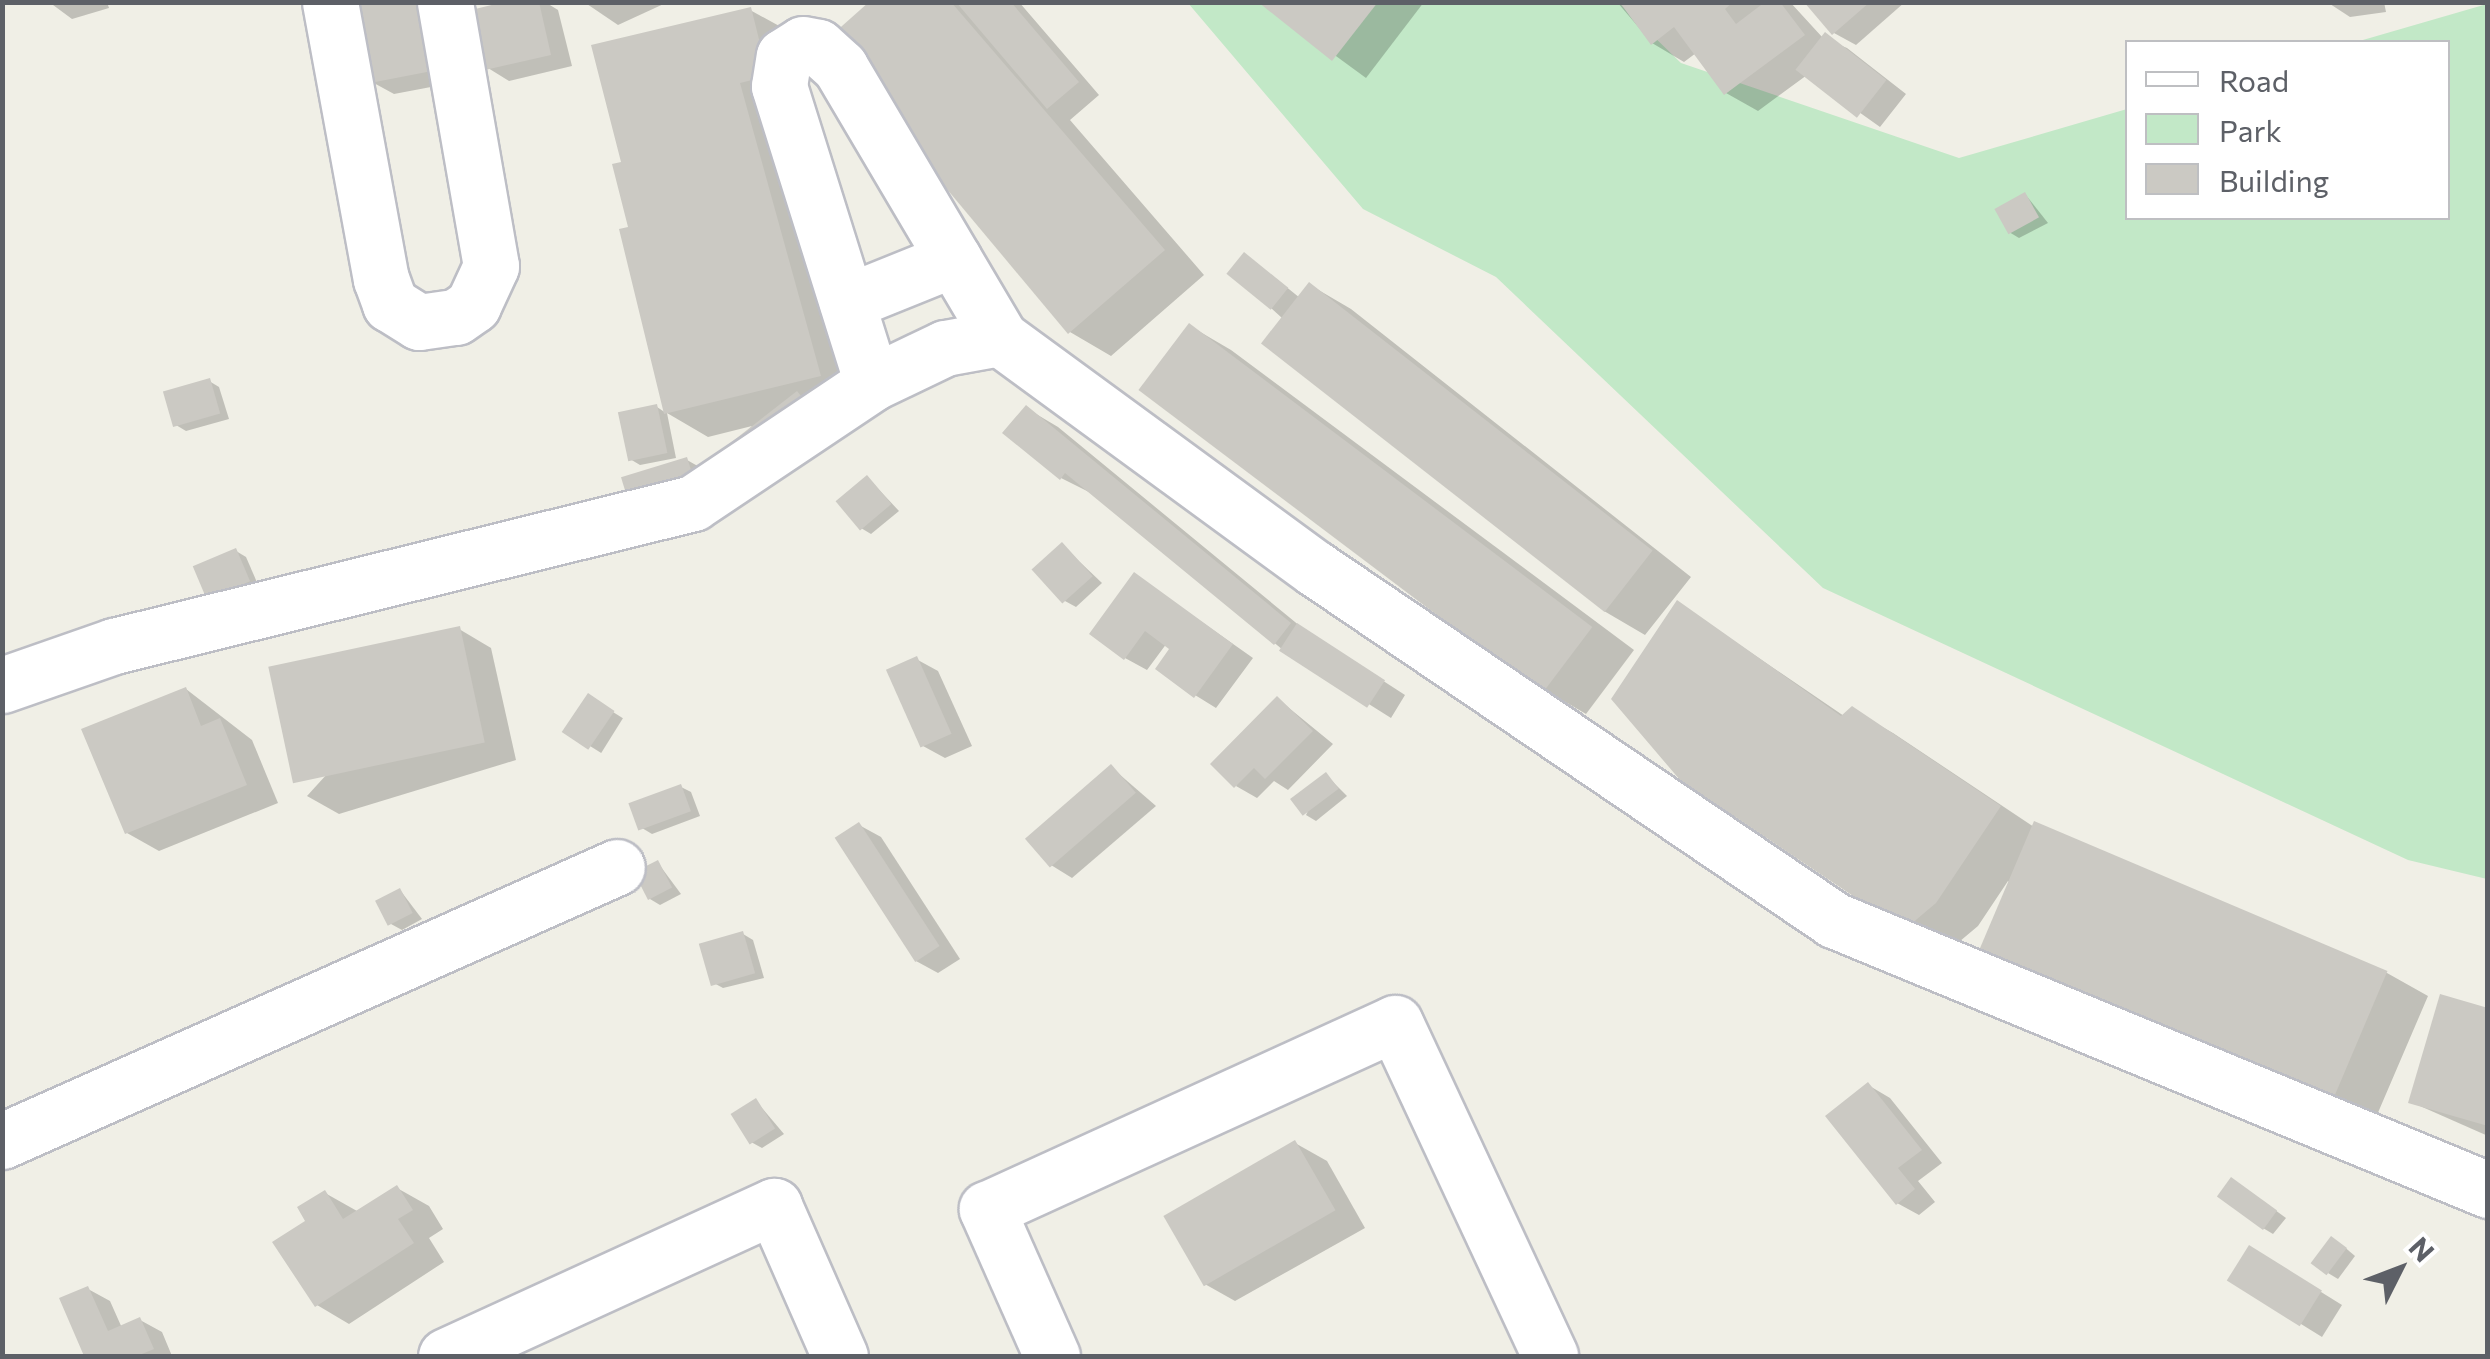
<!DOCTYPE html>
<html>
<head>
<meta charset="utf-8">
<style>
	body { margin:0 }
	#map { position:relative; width:2490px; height:1359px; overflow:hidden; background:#f0efe6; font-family:Commissioner,sans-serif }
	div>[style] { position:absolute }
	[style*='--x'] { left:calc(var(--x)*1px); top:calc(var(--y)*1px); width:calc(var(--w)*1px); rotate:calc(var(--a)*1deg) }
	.green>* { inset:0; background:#c2e8c7 }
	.shadow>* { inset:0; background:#0003; transform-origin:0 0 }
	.building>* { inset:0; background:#cbc9c3; transform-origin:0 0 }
	.roads { filter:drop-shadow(2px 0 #bdbec5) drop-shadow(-2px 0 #bdbec5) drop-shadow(0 2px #bdbec5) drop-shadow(0 -2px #bdbec5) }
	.minor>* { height:55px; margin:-27.5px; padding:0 27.5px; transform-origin:27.5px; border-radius:27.5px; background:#fff }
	span { translate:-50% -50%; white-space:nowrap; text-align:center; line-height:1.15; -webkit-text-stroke:10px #fff; paint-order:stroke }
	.frame { position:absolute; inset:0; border:5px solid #5d6067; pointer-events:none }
	.legend { position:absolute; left:2125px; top:40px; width:325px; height:180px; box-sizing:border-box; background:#fff; border:2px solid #bebfc2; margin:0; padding:12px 18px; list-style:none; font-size:30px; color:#5d6067 }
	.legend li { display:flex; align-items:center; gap:20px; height:50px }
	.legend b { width:50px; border:2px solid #bebfc2 }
	.north { position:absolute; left:2350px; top:1219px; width:100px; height:100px; -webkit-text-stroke:8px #fff; paint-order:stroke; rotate:48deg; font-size:28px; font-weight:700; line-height:40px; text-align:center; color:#5d6067 }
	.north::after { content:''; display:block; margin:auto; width:35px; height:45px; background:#5d6067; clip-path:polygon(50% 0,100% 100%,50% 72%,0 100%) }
</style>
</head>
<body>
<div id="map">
	<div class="green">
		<i style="clip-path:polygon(1188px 3px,1619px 3px,1681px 63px,1959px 158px,2127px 109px,2128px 218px,2448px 218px,2448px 42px,2356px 42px,2487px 4px,2487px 879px,2408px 860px,1823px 588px,1496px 277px,1363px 209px)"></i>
	</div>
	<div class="shadow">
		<i style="clip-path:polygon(49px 2px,107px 2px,109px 8px,72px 19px)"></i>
		<i style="clip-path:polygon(357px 2px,436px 2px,452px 83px,394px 94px,372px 82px)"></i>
		<i style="clip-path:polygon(515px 2px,545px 2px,558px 10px,572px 66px,509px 81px,488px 68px)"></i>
		<i style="clip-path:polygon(584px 2px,668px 2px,618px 25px)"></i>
		<i style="clip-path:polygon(873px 2px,1019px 2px,1099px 95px,1070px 120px,1204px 275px,1111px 356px,1070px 332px)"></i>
		<i style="clip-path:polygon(1262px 2px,1424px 2px,1366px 78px)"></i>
		<i style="clip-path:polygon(1617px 2px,1790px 2px,1823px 38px,1847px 48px,1906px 94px,1880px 127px,1807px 75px,1758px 111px,1726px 93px,1696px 53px,1684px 62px,1652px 43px)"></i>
		<i style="clip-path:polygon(1807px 2px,1905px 2px,1856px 45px,1834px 33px)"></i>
		<i style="clip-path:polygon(2327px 2px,2384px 2px,2386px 12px,2350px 17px)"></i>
		<i style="clip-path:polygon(750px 10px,792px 33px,861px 399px,656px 522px,687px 460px,710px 473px,752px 426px,708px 437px,667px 413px,676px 458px,640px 465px,630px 459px,657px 407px,666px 413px,624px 163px)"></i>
		<i style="clip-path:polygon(2025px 194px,2048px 223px,2019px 238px,2009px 232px)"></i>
		<i style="clip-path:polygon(1254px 261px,1300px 298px,1310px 285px,1351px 309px,1691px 577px,1645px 635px,1604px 611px,1271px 308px)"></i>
		<i style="clip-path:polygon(1190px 326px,1231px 350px,1634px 650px,1586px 714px,1545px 690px)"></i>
		<i style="clip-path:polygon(209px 381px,219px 387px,229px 419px,186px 431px,176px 425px)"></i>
		<i style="clip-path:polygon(1026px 408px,1058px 427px,1306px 631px,1405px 695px,1391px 718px,1283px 650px,1095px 495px,1061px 478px)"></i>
		<i style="clip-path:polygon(868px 478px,899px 511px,871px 534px,861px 528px)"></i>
		<i style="clip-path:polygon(1062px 545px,1102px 583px,1076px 607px,1065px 601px)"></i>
		<i style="clip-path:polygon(236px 551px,246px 557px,259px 587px,220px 603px)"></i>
		<i style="clip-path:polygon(1135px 575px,1253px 658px,1216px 708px,1195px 695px,1167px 643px,1147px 670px,1125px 658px)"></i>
		<i style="clip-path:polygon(1678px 603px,1844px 716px,1852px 710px,1893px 733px,2034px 827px,2387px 973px,2428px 996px,2368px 1136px,2008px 881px,1978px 926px,1947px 952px,1906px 928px)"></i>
		<i style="clip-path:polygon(459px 629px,491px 648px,516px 760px,339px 814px,307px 796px)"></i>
		<i style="clip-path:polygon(916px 659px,938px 671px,972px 746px,945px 758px,923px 746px)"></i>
		<i style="clip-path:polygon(186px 689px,252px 740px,278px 803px,159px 851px,127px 833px)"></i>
		<i style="left:589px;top:697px;width:40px;height:41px;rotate:32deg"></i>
		<i style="clip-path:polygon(1278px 699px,1333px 744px,1288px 790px,1274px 781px,1257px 798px,1236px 786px)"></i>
		<i style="clip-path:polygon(1111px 767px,1156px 806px,1072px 878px,1051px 865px)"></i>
		<i style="clip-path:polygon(1326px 775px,1347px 796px,1316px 821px,1306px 815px)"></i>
		<i style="clip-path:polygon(681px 787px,691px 792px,700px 816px,652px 834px,642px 828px)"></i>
		<i style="clip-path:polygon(859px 825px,881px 837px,960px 959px,938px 973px,916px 961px)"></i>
		<i style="clip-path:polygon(658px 863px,681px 894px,660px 905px,650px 899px)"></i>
		<i style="clip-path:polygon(400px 890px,422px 919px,402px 930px,391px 924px)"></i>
		<i style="clip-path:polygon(743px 934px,753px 940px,764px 978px,723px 988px,712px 982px)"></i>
		<i style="clip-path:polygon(2488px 1010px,2488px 1136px,2411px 1102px)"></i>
		<i style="clip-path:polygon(1868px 1085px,1890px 1098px,1942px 1163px,1918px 1181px,1935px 1202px,1919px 1215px,1897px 1203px)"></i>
		<i style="clip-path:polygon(756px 1101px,784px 1134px,762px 1148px,751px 1142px)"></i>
		<i style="clip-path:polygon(1295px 1143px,1327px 1161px,1365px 1228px,1235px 1301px,1203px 1283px)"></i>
		<i style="clip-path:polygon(2242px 1186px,2286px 1218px,2273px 1234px,2263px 1228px)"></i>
		<i style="clip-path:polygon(397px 1188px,429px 1206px,443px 1229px,429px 1238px,444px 1262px,349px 1324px,317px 1305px,308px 1222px,325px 1193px,357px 1211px)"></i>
		<i style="clip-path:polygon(2342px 1245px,2355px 1256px,2338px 1279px,2328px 1273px)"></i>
		<i style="clip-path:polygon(2271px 1261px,2342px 1305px,2322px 1337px,2301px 1324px)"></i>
		<i style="clip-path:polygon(88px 1289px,110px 1301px,122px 1328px,140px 1320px,162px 1332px,172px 1356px,87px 1356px,62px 1300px)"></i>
	</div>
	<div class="building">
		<i style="clip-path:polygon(354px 2px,418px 2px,432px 71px,370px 83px)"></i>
		<i style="clip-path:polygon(504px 2px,539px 2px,551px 55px,485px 70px,471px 10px)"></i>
		<i style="clip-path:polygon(869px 2px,951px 2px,1165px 250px,1068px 334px,824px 42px)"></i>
		<i style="clip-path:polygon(956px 2px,1011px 2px,1079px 82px,1047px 109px)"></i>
		<i style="clip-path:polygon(1258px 2px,1378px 2px,1332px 61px)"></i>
		<i style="clip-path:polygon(1733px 2px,1725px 9px,1736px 24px,1765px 2px,1780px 2px,1805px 35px,1724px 95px,1674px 27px,1651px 45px,1621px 4px)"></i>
		<i style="clip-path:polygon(1804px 2px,1870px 2px,1832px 35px)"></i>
		<i style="clip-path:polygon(751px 7px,768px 76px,740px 83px,821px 376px,664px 414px,619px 229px,628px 227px,612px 164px,621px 162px,591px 45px)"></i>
		<i style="left:1825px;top:32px;width:78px;height:48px;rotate:38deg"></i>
		<i style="left:2025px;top:192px;width:29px;height:35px;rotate:61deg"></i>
		<i style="left:1244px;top:252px;width:57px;height:28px;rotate:39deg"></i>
		<i style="left:1309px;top:282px;width:436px;height:78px;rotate:38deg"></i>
		<i style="left:1189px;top:323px;width:505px;height:84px;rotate:37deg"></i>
		<i style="left:210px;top:378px;width:37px;height:49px;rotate:74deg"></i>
		<i style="left:797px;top:391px;width:28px;height:121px;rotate:52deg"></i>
		<i style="left:657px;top:404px;width:50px;height:40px;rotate:78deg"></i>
		<i style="clip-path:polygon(1026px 405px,1291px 623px,1274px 645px,1065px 473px,1060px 480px,1002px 433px)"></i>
		<i style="left:687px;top:457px;width:37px;height:69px;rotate:73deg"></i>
		<i style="left:867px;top:475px;width:38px;height:41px;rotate:50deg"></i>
		<i style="left:1062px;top:542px;width:46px;height:41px;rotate:48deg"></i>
		<i style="left:236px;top:548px;width:36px;height:47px;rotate:67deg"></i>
		<i style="clip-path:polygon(1134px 572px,1233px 644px,1194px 698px,1155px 669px,1169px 649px,1145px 631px,1124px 660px,1089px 634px)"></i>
		<i style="clip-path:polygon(1677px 600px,1841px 716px,1852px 706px,2001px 806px,1936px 903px,1904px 930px,1680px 780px,1611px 699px)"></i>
		<i style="left:1297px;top:623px;width:105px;height:33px;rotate:33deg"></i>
		<i style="left:460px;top:626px;width:119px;height:196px;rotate:78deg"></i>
		<i style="left:917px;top:656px;width:85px;height:34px;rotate:66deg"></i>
		<i style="clip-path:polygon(186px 687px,201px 726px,220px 718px,247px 785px,125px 834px,81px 729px)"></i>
		<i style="left:588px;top:693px;width:32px;height:47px;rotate:34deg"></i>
		<i style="clip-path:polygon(1277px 696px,1313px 731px,1265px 779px,1254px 768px,1234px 788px,1210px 764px)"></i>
		<i style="left:1111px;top:764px;width:38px;height:114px;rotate:49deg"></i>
		<i style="left:1326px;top:772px;width:21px;height:45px;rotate:53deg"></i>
		<i style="left:681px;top:784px;width:29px;height:56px;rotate:70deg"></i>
		<i style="left:2034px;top:821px;width:384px;height:153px;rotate:23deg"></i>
		<i style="left:859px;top:822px;width:148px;height:29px;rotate:57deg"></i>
		<i style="left:658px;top:860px;width:31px;height:27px;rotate:63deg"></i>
		<i style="left:400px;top:888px;width:28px;height:28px;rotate:63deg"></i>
		<i style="left:743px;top:931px;width:44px;height:46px;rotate:74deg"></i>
		<i style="clip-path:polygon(2440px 994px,2488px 1008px,2488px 1126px,2408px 1103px)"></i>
		<i style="clip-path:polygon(1868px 1082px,1922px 1150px,1898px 1168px,1915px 1189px,1896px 1205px,1825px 1116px)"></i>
		<i style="left:756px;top:1098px;width:36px;height:30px;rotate:58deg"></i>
		<i style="left:1295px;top:1140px;width:81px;height:152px;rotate:60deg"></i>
		<i style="left:2231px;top:1177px;width:57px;height:24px;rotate:36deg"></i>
		<i style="clip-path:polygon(397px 1185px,413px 1210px,398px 1219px,414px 1243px,315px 1307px,272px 1242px,305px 1221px,297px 1207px,325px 1190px,343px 1219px)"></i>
		<i style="left:2331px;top:1236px;width:20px;height:34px;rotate:37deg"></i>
		<i style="left:2249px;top:1245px;width:86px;height:42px;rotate:32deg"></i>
		<i style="clip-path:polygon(88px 1286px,108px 1331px,140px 1317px,154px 1349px,137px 1356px,84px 1356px,59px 1298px)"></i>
	</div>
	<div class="roads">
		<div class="minor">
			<i style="--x:330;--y:2;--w:282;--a:79.6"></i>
			<i style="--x:381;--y:279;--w:27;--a:70"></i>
			<i style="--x:390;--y:304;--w:34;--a:32"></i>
			<i style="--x:419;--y:322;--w:37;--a:-8"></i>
			<i style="--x:456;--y:317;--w:21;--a:-35"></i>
			<i style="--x:473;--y:305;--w:43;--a:-65.2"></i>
			<i style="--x:491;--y:266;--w:268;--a:-99.9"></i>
			<i style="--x:847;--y:302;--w:115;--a:-21.9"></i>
			<i style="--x:872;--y:383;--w:311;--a:-107.4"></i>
			<i style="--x:779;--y:86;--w:30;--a:-81"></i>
			<i style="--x:784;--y:56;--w:22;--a:-32"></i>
			<i style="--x:803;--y:44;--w:15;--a:11"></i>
			<i style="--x:818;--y:47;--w:30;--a:42"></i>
			<i style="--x:840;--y:67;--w:315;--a:59.4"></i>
			<i style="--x:2;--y:685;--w:119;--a:-19.2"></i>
			<i style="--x:114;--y:646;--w:596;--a:-13.87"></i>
			<i style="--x:693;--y:503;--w:216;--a:-33.8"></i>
			<i style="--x:872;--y:383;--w:81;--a:-25.6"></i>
			<i style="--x:945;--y:348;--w:56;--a:-10.3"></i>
			<i style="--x:1000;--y:338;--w:391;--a:36.2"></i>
			<i style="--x:1316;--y:569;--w:626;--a:34.12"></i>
			<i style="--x:1834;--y:920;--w:708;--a:22.43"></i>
			<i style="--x:2;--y:1141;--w:673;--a:-24.01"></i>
			<i style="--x:446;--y:1356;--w:361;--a:-24.6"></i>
			<i style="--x:774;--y:1206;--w:164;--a:66.3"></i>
			<i style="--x:1052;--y:1356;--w:161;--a:-113.9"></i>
			<i style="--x:987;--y:1209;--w:448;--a:-24.5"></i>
			<i style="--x:1395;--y:1023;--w:367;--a:65"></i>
		</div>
	</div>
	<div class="frame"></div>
	<ul class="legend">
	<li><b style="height:12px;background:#fff"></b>Road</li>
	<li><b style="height:28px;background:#c2e8c7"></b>Park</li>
	<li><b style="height:28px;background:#cbc9c3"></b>Building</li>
	</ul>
	<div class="north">N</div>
</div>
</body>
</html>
